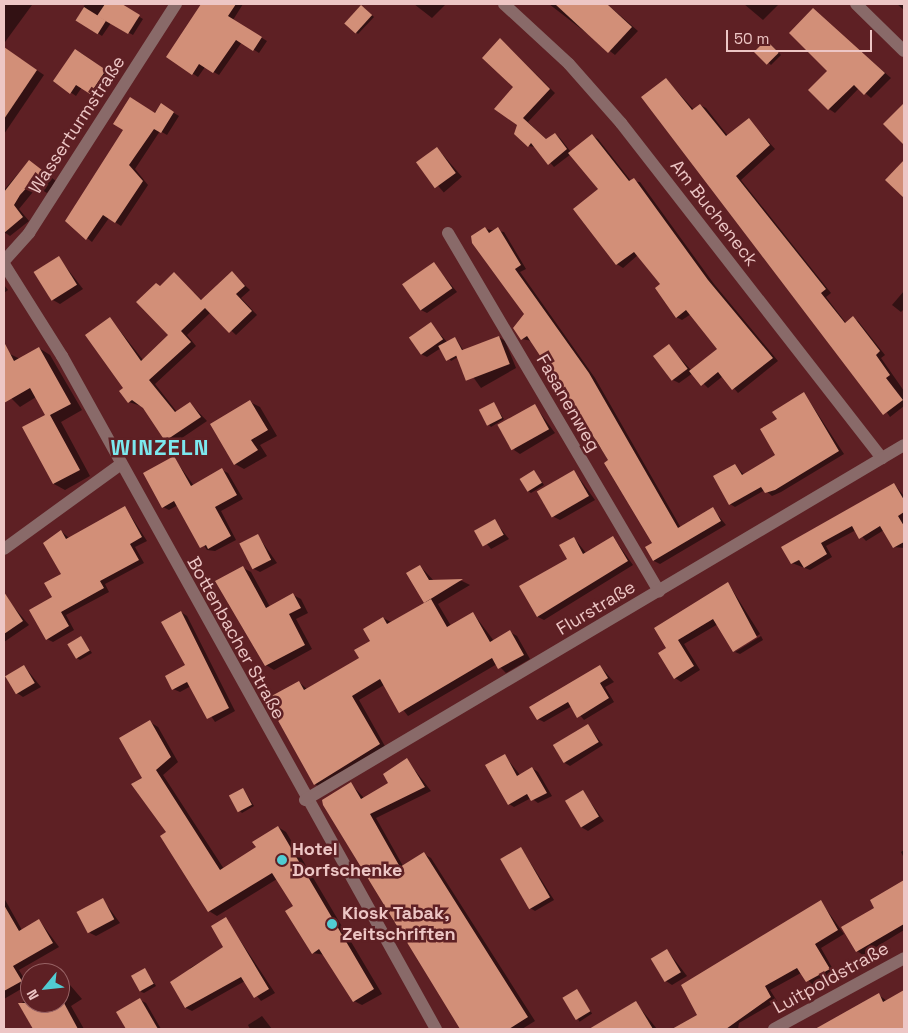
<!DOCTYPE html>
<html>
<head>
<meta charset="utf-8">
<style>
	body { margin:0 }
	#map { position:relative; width:908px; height:1033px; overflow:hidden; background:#5e2024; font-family:"Space Grotesk",sans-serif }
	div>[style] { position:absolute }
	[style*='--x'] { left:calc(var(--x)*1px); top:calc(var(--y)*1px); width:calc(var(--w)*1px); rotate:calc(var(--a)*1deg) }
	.shadow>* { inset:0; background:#0007; transform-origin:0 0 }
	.building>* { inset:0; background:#d28f78; transform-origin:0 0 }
	.minor>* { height:12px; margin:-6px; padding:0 6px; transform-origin:6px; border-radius:6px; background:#896a69 }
	.dots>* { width:14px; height:14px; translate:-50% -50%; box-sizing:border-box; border:2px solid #5e2024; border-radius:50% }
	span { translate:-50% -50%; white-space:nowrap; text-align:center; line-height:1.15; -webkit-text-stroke:5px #5e2024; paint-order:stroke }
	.street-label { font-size:18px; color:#edc6c5 }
	.poi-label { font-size:18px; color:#edc6c5; font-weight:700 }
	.left { translate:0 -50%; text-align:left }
	.district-label { font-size:22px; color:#7ce8ee; font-weight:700; letter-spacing:1px }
	.frame { position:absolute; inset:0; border:5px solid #edc6c5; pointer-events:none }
	.north { position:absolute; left:20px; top:963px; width:50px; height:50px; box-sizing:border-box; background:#5e2024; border:1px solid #976264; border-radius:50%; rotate:242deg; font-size:14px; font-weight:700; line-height:20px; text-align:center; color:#edc6c5 }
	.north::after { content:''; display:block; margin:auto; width:18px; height:22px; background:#51ccd2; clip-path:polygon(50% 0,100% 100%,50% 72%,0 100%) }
	.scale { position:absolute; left:726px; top:30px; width:146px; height:22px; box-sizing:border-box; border:2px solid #edc6c5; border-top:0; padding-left:6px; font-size:15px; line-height:18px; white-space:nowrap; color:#edc6c5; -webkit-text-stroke:4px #5e2024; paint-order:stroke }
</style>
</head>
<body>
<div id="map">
	<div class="shadow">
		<i style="clip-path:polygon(4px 4px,32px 5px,5px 42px,4px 41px)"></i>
		<i style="clip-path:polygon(85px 4px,118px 4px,143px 19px,133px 35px,111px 23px,102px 36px,78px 20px)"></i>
		<i style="clip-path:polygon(202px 4px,243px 4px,233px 20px,267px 41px,259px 53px,242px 42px,219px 75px,205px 67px,198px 77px,168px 57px)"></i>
		<i style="clip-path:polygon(414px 4px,446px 4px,432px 18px)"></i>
		<i style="clip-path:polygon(549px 4px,590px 4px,597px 10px,607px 4px,638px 31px,615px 55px)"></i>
		<i style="clip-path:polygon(744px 4px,779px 4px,763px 20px)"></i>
		<i style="clip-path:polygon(897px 4px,904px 4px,904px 10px)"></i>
		<i style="clip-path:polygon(364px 8px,374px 17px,358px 34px,356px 32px)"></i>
		<i style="clip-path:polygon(813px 10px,891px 78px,871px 98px,859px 88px,835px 113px,829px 109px,829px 71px)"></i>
		<i style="clip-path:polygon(501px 40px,555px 93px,528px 122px,547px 140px,555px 134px,560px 138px,571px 152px,592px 136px,598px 139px,631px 181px,640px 182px,714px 284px,778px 361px,738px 393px,723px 376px,708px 388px,693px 373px,679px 383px,673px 380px,669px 346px,691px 370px,718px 349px,691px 314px,682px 320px,676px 317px,662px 284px,638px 255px,623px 268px,617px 264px,575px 209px,599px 190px,571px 154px,554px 167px,536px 147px,528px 146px,518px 124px,515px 87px)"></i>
		<i style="clip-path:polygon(769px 43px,781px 55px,771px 65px,756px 52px)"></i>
		<i style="clip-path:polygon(4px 48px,44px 75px,4px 134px)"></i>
		<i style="clip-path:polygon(81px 53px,111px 74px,96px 96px,82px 87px,76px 96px,54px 81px)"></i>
		<i style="clip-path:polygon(666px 79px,694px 110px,700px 105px,706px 108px,728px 136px,749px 120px,775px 149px,741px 180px,831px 293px,826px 297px,846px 323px,853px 318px,858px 321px,885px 355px,881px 358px,904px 391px,904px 406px,890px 417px)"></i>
		<i style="clip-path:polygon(161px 105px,179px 116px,167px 135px,160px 131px,135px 169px,148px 185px,121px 226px,109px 218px,92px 242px,66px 221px)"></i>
		<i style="left:437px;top:148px;width:38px;height:24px;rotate:49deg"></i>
		<i style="clip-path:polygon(29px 161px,56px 181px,47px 193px,37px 187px,19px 209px,29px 221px,10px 236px,4px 232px,4px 190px)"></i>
		<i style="clip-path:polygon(485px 229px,504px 232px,526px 269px,520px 272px,595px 378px,681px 528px,713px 509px,726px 525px,660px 564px,654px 561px,647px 548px,654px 544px,609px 461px,532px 341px,522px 339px,525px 314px)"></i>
		<i style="clip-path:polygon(59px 258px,83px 289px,60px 304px,53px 300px)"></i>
		<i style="clip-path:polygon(434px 264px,457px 292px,427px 313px,421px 310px)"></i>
		<i style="clip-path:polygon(232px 273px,250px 290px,241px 298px,257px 315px,236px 335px,211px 312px,187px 335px,196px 346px,155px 384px,177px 412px,190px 403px,207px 421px,173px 444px,144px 407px,129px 402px,110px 318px,143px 360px,170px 335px,161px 287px,174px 274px,203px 301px)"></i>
		<i style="clip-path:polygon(4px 285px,8px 290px,4px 293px)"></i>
		<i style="clip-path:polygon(904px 291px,904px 309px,901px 312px,892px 305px)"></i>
		<i style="clip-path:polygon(431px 324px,448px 343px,457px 340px,465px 353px,451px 361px,441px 348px,427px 357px,421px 354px)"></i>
		<i style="clip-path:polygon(499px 337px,505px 341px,516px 368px,481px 388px,461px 360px)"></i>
		<i style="clip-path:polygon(39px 348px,50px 355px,82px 410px,61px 422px,90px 476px,65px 490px,54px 484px,47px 416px,36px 397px,20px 407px,4px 391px,4px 351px,20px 359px)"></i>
		<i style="clip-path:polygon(804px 393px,844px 454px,781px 492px,772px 496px,765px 490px,735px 507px,730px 504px,735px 465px,744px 475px,777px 455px,778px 420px)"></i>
		<i style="clip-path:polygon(250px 402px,260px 407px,277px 436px,260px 445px,267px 456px,244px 469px,235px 464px)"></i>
		<i style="clip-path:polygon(494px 404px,504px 419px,491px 427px,489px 425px)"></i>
		<i style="clip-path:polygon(535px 406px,555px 433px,520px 454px,514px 450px)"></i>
		<i style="clip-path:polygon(174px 458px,194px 486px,222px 470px,228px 473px,243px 499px,221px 511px,236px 540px,215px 551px,207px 550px,178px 505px,169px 510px,163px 507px)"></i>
		<i style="clip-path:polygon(534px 471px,544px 485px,531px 493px,528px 491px)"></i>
		<i style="clip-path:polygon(574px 471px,595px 500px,560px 520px,554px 517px)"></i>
		<i style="clip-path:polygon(894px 484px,904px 496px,904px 548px,894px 547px,884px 530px,866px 541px,856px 530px,826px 546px,832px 557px,810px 570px,792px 563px)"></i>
		<i style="clip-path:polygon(125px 507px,147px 541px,135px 547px,144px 563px,105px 584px,109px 592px,66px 615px,74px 630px,53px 642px,47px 639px,54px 597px,63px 574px,61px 531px,69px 538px)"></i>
		<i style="clip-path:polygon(494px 520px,509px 539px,491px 549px,476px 530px)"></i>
		<i style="clip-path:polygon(258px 536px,277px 563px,260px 572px,254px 569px)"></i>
		<i style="clip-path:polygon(613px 537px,633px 565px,544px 620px,538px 617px,521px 587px,569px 559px,574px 538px,586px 553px)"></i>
		<i style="clip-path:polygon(420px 566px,435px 582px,462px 581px,470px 585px,438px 604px,451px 626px,473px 613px,494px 641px,510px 632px,517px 636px,530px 659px,506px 673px,497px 664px,408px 716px,384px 685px,359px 700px,386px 748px,322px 789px,315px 784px,299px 682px,308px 690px,361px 659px,383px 618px,391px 622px,426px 603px)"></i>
		<i style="clip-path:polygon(243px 568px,251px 572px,270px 607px,293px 595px,301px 599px,308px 613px,296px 619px,312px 649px,274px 670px,266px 665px)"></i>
		<i style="clip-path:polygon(728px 583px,760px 634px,735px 651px,718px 624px,684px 644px,700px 670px,681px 682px,675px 678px,668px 648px)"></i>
		<i style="clip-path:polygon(7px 599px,29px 625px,4px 642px,4px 601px)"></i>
		<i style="clip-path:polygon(181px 612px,187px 616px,235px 711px,215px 722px,191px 686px,180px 692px,173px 689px,187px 666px)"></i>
		<i style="clip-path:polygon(761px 636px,763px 640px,740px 654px,735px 652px)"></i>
		<i style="clip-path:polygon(81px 637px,92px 653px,80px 660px,77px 658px)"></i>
		<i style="clip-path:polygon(24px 666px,41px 687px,23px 697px,17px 693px)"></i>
		<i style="clip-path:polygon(600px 666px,614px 682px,605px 687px,614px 702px,584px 720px,572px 706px,544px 722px,538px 719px)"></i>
		<i style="clip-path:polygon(150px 722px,158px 727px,178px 762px,163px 775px,224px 869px,258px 848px,278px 827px,286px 832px,382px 994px,362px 1005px,354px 1001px,325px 955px,313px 953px,294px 906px,277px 879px,217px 916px,209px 911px,162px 836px,167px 832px,143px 778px)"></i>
		<i style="clip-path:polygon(588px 726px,603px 745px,570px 766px,565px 763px)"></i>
		<i style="clip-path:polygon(505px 756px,520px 775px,532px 768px,538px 772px,552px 796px,538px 803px,531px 798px,514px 807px,509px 804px)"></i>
		<i style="clip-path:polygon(407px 760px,431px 791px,376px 818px,403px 866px,424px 854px,431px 858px,535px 1021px,522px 1029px,462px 1029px,323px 800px,351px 784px,364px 798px,390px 783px)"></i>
		<i style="clip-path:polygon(243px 789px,254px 806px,242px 813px,240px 811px)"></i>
		<i style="clip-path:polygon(583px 792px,604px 821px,588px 831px,581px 827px)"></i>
		<i style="clip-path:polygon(521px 848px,554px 900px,535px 911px,530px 908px)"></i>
		<i style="clip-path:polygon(904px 850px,904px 858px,901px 852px)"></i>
		<i style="clip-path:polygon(904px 882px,904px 930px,863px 955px,857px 951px,876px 908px,872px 901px)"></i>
		<i style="clip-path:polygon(4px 898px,22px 930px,39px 920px,59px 947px,19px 970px,28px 985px,4px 999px)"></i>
		<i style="clip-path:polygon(103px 900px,120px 923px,96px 936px,90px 933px)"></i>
		<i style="clip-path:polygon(821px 902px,844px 934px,821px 948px,835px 973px,813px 985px,801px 973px,770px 990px,777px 1001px,739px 1023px,738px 1029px,674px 1029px,699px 1015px)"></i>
		<i style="clip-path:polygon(226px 919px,275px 993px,261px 1001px,245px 981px,192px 1011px,186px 1008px,190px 968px,225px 948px)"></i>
		<i style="clip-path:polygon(667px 950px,687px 976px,672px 985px,666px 981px)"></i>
		<i style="clip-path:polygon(145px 969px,156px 986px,144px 993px,141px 992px)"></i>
		<i style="clip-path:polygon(64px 978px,82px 999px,71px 1006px,84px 1029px,34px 1029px,20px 1004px,30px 998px,30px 1003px,60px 1003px)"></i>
		<i style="left:577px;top:991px;width:27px;height:15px;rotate:56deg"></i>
		<i style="clip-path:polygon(904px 991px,904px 1029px,819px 1029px,879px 995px,887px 1001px)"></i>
		<i style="clip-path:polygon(140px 1000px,146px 1003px,161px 1029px,127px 1029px,118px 1012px)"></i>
		<i style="clip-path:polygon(636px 1003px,657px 1029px,604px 1029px,601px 1023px)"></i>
		<i style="clip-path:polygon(262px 1016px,272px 1029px,250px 1029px,248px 1025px)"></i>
	</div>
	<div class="building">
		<i style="clip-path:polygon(105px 4px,122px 4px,140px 15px,128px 34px,97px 16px)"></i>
		<i style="clip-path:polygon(201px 4px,236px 4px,228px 16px,262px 37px,253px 51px,236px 40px,213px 73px,199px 64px,192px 75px,166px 57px)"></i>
		<i style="clip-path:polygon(555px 4px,607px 4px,632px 27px,608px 53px)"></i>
		<i style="left:361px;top:5px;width:15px;height:25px;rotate:42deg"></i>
		<i style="left:84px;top:7px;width:26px;height:16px;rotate:32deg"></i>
		<i style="clip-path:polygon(813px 8px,885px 73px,864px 95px,854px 85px,828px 110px,808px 90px,827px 71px,789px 33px)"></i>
		<i style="clip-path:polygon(500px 38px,550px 89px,523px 118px,546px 139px,555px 133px,567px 149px,548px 165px,531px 143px,528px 147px,514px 134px,517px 125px,494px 109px,513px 87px,482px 58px)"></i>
		<i style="left:766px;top:40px;width:18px;height:17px;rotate:45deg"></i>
		<i style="clip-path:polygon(4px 47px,37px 70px,4px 119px)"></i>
		<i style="clip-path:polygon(75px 49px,106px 70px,90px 94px,76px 85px,70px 94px,53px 81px)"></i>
		<i style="clip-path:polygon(666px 78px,692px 110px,700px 104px,726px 136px,749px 118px,770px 145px,736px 176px,826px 289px,821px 293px,845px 323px,853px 316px,880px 351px,876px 355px,890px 375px,886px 378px,903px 400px,883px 415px,641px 97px)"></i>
		<i style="clip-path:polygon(130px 97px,155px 113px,161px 103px,174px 112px,161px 133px,154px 129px,129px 165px,143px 181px,115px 223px,103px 215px,86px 240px,65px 221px,123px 130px,113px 124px)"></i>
		<i style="clip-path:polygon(904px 103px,904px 145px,883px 124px)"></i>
		<i style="clip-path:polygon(592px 134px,629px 181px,634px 178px,708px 280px,773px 358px,732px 390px,718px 372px,701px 386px,689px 371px,717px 349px,686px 310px,676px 318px,655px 288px,660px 284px,634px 252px,616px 265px,573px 209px,598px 189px,568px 153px)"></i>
		<i style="left:437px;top:147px;width:32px;height:26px;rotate:54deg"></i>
		<i style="clip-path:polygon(29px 160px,51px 177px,40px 190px,31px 183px,20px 195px,14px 205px,23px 217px,4px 233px,4px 192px)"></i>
		<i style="clip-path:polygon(904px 160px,904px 198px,885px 180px)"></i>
		<i style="clip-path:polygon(485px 227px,489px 233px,498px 227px,521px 265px,515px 269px,589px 373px,678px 528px,713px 507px,721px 521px,653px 561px,645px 547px,652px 543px,604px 463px,608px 460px,597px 442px,527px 336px,521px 340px,513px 328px,524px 314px,472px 243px,471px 236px)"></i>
		<i style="left:59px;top:256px;width:34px;height:30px;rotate:58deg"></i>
		<i style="left:434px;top:262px;width:32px;height:39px;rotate:55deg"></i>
		<i style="clip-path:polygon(232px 271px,245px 286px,236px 294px,252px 311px,229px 333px,205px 308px,181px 331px,191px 342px,149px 380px,175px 412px,190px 402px,201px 417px,165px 441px,143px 408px,132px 400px,128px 403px,119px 391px,123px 388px,85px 335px,110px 317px,141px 361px,168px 335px,136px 302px,156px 283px,160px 286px,174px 272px,201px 300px)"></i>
		<i style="left:431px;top:322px;width:21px;height:27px;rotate:55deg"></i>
		<i style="left:499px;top:336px;width:30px;height:47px;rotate:69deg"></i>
		<i style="left:455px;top:337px;width:17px;height:19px;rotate:62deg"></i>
		<i style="clip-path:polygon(4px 342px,14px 361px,39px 347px,71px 404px,50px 415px,80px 470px,53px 484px,22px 427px,45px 415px,30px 388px,4px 403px)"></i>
		<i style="left:669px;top:344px;width:31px;height:20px;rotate:53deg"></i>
		<i style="clip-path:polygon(804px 392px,839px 451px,775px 490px,765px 493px,761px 487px,729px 505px,713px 476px,735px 464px,742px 475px,775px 455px,760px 429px,777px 419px,772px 412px)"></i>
		<i style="clip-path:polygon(250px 400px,268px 430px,251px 440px,258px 450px,234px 465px,210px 424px)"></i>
		<i style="left:494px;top:402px;width:18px;height:17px;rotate:63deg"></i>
		<i style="left:535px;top:404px;width:29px;height:43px;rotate:61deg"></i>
		<i style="clip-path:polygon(174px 456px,191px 486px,222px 468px,237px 495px,215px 507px,231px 536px,208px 549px,206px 545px,200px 548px,174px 501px,162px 508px,143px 473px)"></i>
		<i style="left:534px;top:470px;width:15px;height:17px;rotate:58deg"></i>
		<i style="left:574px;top:470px;width:30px;height:43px;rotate:60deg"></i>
		<i style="clip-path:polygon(894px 483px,904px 500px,904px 512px,898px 516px,904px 526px,904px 542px,893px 548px,880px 526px,859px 539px,852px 526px,821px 543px,827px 554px,804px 568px,799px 560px,791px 564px,781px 547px)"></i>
		<i style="clip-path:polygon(125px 506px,142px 537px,130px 544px,139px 560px,100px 581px,104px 588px,61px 612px,69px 626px,46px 640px,29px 610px,52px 597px,44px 583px,61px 574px,43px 543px,61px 530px,66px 539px)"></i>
		<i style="left:495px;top:519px;width:18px;height:24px;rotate:61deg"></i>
		<i style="left:258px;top:534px;width:29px;height:21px;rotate:63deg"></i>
		<i style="clip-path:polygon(613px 536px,628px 561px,537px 617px,519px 586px,567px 559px,559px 545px,574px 537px,583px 554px)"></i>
		<i style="clip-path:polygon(420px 565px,429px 580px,463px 579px,424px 603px,406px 573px)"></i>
		<i style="clip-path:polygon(243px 566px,266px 608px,293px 593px,301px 608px,289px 614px,305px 645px,265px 666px,215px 581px)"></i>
		<i style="clip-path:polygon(728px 582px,757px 637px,733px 652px,713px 619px,678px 640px,694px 666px,674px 679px,658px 653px,666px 648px,654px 628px)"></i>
		<i style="clip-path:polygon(4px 592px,23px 621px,4px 634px)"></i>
		<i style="clip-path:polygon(431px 599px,447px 627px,473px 612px,490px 642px,510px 630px,524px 655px,498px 669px,492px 658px,399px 713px,380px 679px,352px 696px,380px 744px,314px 785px,266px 699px,299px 681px,304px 690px,359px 658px,354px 650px,370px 641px,363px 629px,383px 617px,387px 624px)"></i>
		<i style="clip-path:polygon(181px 611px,229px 708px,207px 719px,187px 682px,172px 690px,165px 676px,185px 665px,161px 622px)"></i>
		<i style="left:81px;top:636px;width:17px;height:16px;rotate:59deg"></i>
		<i style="left:24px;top:665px;width:21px;height:22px;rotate:59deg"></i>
		<i style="clip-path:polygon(600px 665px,608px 678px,600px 683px,609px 698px,577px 718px,568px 702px,537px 720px,529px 707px)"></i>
		<i style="clip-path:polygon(150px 720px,171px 757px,156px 770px,220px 870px,256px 847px,252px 842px,278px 826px,374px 989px,353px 1002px,319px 949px,312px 954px,285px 911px,293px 906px,272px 873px,208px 912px,160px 836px,166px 832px,131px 784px,142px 778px,119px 738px)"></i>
		<i style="left:588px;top:724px;width:21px;height:41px;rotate:59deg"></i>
		<i style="clip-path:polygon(505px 754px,517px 776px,532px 767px,547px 793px,531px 801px,527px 794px,508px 805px,485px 765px)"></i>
		<i style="clip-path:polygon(407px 758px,425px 787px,370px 814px,400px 867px,424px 852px,528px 1017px,509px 1029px,460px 1029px,323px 805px,322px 800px,351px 782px,361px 799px,388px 783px,383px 774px)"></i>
		<i style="left:243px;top:788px;width:19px;height:16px;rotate:62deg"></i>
		<i style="left:583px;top:790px;width:31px;height:21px;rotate:59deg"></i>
		<i style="left:521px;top:847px;width:58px;height:24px;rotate:60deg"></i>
		<i style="clip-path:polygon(904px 880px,904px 924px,856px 952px,841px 927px,874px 908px,870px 900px)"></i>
		<i style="left:103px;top:898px;width:24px;height:30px;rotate:62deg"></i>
		<i style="clip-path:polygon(821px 900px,838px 930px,815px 944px,830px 969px,806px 982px,797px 968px,765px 986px,771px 997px,726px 1029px,672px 1029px,697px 1015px,681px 985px)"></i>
		<i style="clip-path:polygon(4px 905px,19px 931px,39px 919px,53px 943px,13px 966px,22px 981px,4px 991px)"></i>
		<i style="clip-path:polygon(226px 917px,269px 989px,254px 998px,241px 977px,185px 1008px,170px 982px,223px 947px,211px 926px)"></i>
		<i style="left:667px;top:949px;width:27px;height:19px;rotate:59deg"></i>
		<i style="left:145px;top:968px;width:18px;height:16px;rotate:61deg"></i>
		<i style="left:577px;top:989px;width:26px;height:17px;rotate:59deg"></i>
		<i style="clip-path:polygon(904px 990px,904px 1029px,815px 1029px,879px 993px,883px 1002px)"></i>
		<i style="clip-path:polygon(140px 998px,158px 1029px,126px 1029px,116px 1012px)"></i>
		<i style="clip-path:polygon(636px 1001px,653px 1029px,589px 1029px)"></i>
		<i style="clip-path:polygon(18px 1003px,64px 1003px,78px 1029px,33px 1029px)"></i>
	</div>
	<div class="minor">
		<i style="--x:504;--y:4;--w:88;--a:42.7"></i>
		<i style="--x:569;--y:64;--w:79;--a:48.6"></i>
		<i style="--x:621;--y:123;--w:425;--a:52.1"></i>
		<i style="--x:856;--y:4;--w:67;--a:44.4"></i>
		<i style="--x:448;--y:233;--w:416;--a:59.5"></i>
		<i style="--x:4;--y:261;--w:38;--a:-48"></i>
		<i style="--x:29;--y:233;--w:272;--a:-57.3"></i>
		<i style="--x:4;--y:264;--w:109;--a:57.8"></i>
		<i style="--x:62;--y:356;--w:770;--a:60.94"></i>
		<i style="--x:4;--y:549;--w:145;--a:-36"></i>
		<i style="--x:305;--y:800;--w:696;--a:-30.65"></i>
		<i style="--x:774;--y:1029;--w:148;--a:-28.6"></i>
	</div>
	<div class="dots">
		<i style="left:282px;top:860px;background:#51ccd2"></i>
		<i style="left:332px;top:924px;background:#51ccd2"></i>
	</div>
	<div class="street-label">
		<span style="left:77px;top:125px;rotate:-57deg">Wasserturmstraße</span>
		<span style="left:714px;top:213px;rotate:52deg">Am Bucheneck</span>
		<span style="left:568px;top:403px;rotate:60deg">Fasanenweg</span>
		<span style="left:596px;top:608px;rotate:-31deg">Flurstraße</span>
		<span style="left:236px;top:638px;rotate:61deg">Bottenbacher Straße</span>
		<span style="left:831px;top:978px;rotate:-29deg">Luitpoldstraße</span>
	</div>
	<div class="poi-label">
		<span class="left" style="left:292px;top:860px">Hotel<br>Dorfschenke</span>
		<span class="left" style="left:342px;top:924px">Kiosk Tabak,<br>Zeitschriften</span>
	</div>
	<div class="district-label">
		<span style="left:160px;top:448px">WINZELN</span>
	</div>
	<div class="frame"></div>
	<div class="north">N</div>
	<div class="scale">50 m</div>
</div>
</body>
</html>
